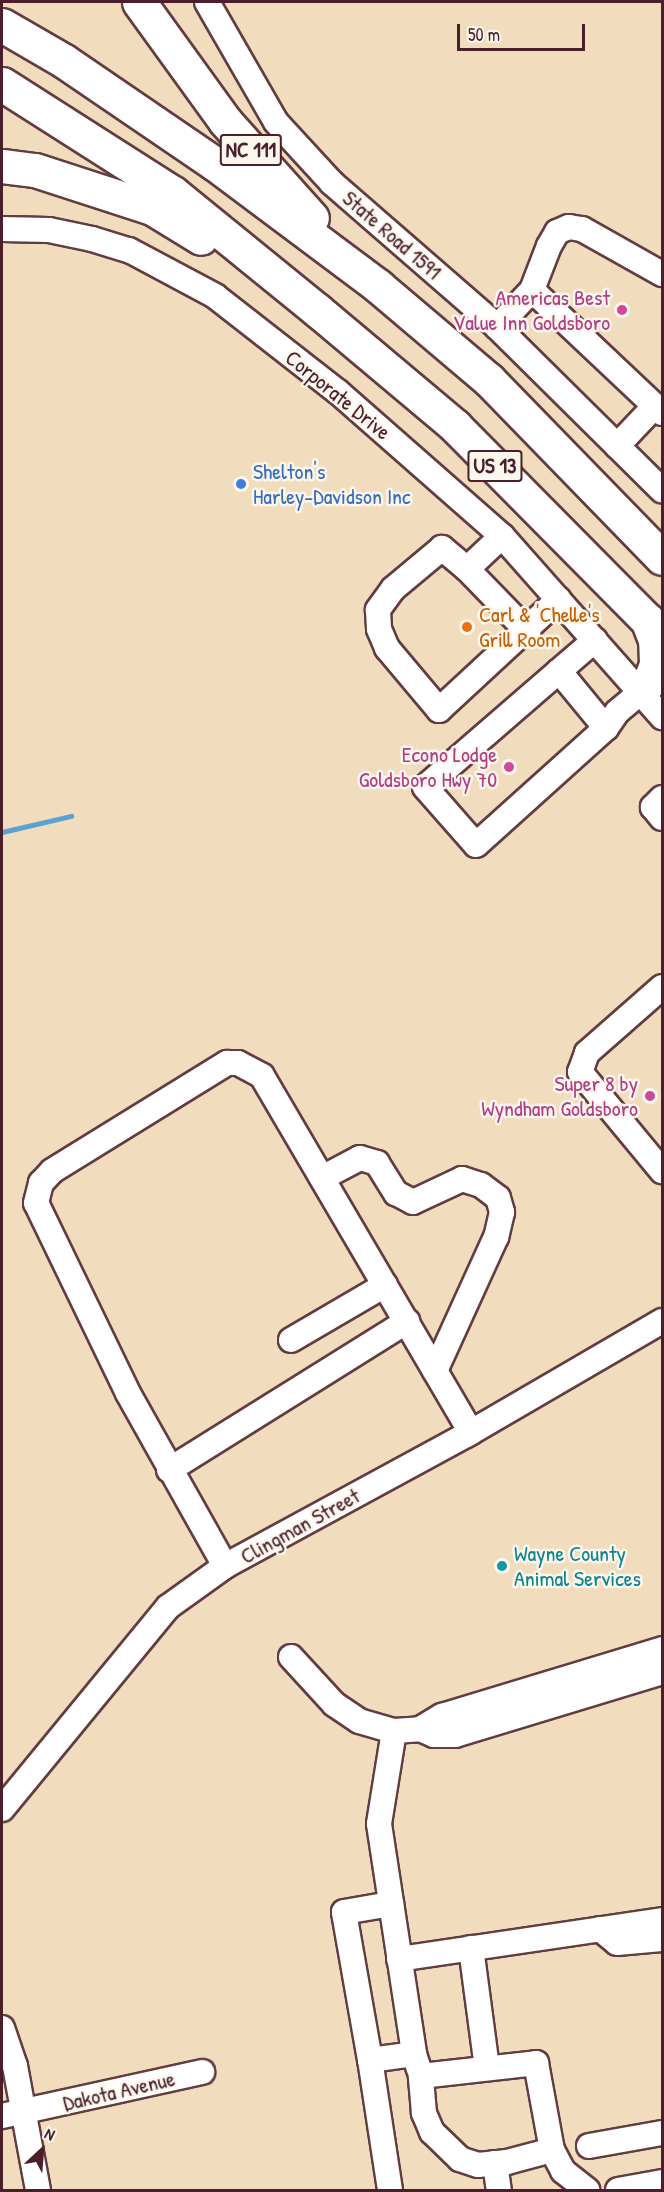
<!DOCTYPE html>
<html>
<head>
<meta charset="utf-8">
<style>
	body { margin:0 }
	#map { position:relative; width:664px; height:2192px; overflow:hidden; background:#f1ddbd; font-family:"Patrick Hand",sans-serif }
	div>[style] { position:absolute }
	[style*='--x'] { left:calc(var(--x)*1px); top:calc(var(--y)*1px); width:calc(var(--w)*1px); rotate:calc(var(--a)*1deg) }
	.stream>* { height:5px; margin:-2.5px; padding:0 2.5px; transform-origin:2.5px; border-radius:2.5px; background:#5ba1d1 }
	.roads { filter:drop-shadow(2px 0 #633c41) drop-shadow(-2px 0 #633c41) drop-shadow(0 2px #633c41) drop-shadow(0 -2px #633c41) }
	.minor>* { height:24px; margin:-12px; padding:0 12px; transform-origin:12px; border-radius:12px; background:#fff }
	.highway>* { height:33px; margin:-16.5px; padding:0 16.5px; transform-origin:16.5px; border-radius:16.5px; background:#fff }
	.dots>* { width:16px; height:16px; translate:-50% -50%; box-sizing:border-box; border:3px solid #fbf7ec; border-radius:50% }
	span { translate:-50% -50%; white-space:nowrap; text-align:center; line-height:1.15; -webkit-text-stroke:5px #fbf7ec; paint-order:stroke }
	.shield-label span { padding:2px 4px; background:#fbf7ec; border:2px solid; border-radius:4px; -webkit-text-stroke-width:0 }
	.shield-label { font-size:21px; color:#4a1f2b; font-weight:700 }
	.street-label { font-size:22px; color:#4a1f2b }
	.hotel-label { font-size:22px; color:#b23c85 }
	.right { translate:-100% -50%; text-align:right }
	.shop-label { font-size:22px; color:#366cbe }
	.left { translate:0 -50%; text-align:left }
	.food-label { font-size:22px; color:#c56008 }
	.culture-label { font-size:22px; color:#0d838f }
	.frame { position:absolute; inset:0; border:3px solid #4a1f2b; pointer-events:none }
	.north { position:absolute; left:12px; top:2120px; width:60px; height:60px; -webkit-text-stroke:4px #fbf7ec; paint-order:stroke; rotate:26deg; font-size:16px; font-weight:700; line-height:24px; text-align:center; color:#4a1f2b }
	.north::after { content:''; display:block; margin:auto; width:21px; height:27px; background:#4a1f2b; clip-path:polygon(50% 0,100% 100%,50% 72%,0 100%) }
	.scale { position:absolute; left:457px; top:24px; width:128px; height:27px; box-sizing:border-box; border:3px solid #4a1f2b; border-top:0; padding-left:8px; font-size:18px; line-height:21px; white-space:nowrap; color:#4a1f2b; -webkit-text-stroke:4px #fbf7ec; paint-order:stroke }
</style>
</head>
<body>
<div id="map">
	<div class="stream">
		<i style="--x:2;--y:832;--w:71;--a:-13.1"></i>
	</div>
	<div class="roads">
		<div class="minor">
			<i style="--x:207;--y:2;--w:138;--a:60.1"></i>
			<i style="--x:276;--y:122;--w:83;--a:47.4"></i>
			<i style="--x:332;--y:183;--w:213;--a:41"></i>
			<i style="--x:493;--y:323;--w:238;--a:44.7"></i>
			<i style="--x:2;--y:229;--w:47;--a:1.2"></i>
			<i style="--x:49;--y:230;--w:44;--a:11.8"></i>
			<i style="--x:92;--y:239;--w:39;--a:17"></i>
			<i style="--x:129;--y:250;--w:98;--a:28.1"></i>
			<i style="--x:215;--y:296;--w:156;--a:38"></i>
			<i style="--x:338;--y:392;--w:218;--a:41.3"></i>
			<i style="--x:502;--y:536;--w:242;--a:48.5"></i>
			<i style="--x:532;--y:290;--w:169;--a:43.3"></i>
			<i style="--x:497;--y:327;--w:51;--a:-46.6"></i>
			<i style="--x:532;--y:290;--w:47;--a:-68.9"></i>
			<i style="--x:549;--y:246;--w:16;--a:-60"></i>
			<i style="--x:557;--y:232;--w:13;--a:-23"></i>
			<i style="--x:569;--y:227;--w:13;--a:9"></i>
			<i style="--x:582;--y:229;--w:92;--a:29.4"></i>
			<i style="--x:617;--y:446;--w:55;--a:-46.5"></i>
			<i style="--x:655;--y:406;--w:10;--a:45"></i>
			<i style="--x:502;--y:536;--w:48;--a:136.7"></i>
			<i style="--x:467;--y:569;--w:33;--a:-140"></i>
			<i style="--x:442;--y:548;--w:64;--a:140.1"></i>
			<i style="--x:393;--y:589;--w:26;--a:126"></i>
			<i style="--x:378;--y:610;--w:19;--a:87"></i>
			<i style="--x:379;--y:629;--w:21;--a:67"></i>
			<i style="--x:387;--y:648;--w:81;--a:50"></i>
			<i style="--x:439;--y:710;--w:163;--a:-42.8"></i>
			<i style="--x:467;--y:569;--w:88;--a:45.9"></i>
			<i style="--x:595;--y:640;--w:48;--a:139.3"></i>
			<i style="--x:559;--y:671;--w:74;--a:50.5"></i>
			<i style="--x:606;--y:728;--w:19;--a:-55"></i>
			<i style="--x:617;--y:712;--w:31;--a:-40"></i>
			<i style="--x:559;--y:671;--w:177;--a:139.1"></i>
			<i style="--x:425;--y:787;--w:77;--a:48.7"></i>
			<i style="--x:476;--y:845;--w:175;--a:-42"></i>
			<i style="--x:662;--y:798;--w:13;--a:135"></i>
			<i style="--x:653;--y:807;--w:14;--a:51"></i>
			<i style="--x:662;--y:987;--w:100;--a:138.7"></i>
			<i style="--x:587;--y:1053;--w:20;--a:110"></i>
			<i style="--x:580;--y:1072;--w:129;--a:50.4"></i>
			<i style="--x:322;--y:1178;--w:43;--a:-27.8"></i>
			<i style="--x:360;--y:1158;--w:18;--a:16"></i>
			<i style="--x:377;--y:1163;--w:36;--a:58"></i>
			<i style="--x:396;--y:1193;--w:19;--a:28"></i>
			<i style="--x:413;--y:1202;--w:54;--a:-25.1"></i>
			<i style="--x:462;--y:1179;--w:20;--a:18"></i>
			<i style="--x:481;--y:1185;--w:21;--a:37"></i>
			<i style="--x:498;--y:1198;--w:15;--a:74"></i>
			<i style="--x:502;--y:1212;--w:26;--a:103"></i>
			<i style="--x:496;--y:1237;--w:147;--a:114.5"></i>
			<i style="--x:291;--y:1340;--w:109;--a:-30.3"></i>
			<i style="--x:169;--y:1470;--w:281;--a:-32"></i>
			<i style="--x:225;--y:1566;--w:198;--a:-119.3"></i>
			<i style="--x:128;--y:1393;--w:211;--a:-115.8"></i>
			<i style="--x:36;--y:1203;--w:21;--a:-76"></i>
			<i style="--x:41;--y:1183;--w:16;--a:-47"></i>
			<i style="--x:52;--y:1171;--w:206;--a:-31.7"></i>
			<i style="--x:227;--y:1063;--w:11;--a:0"></i>
			<i style="--x:238;--y:1063;--w:27;--a:28"></i>
			<i style="--x:262;--y:1076;--w:413;--a:59.6"></i>
			<i style="--x:291;--y:1657;--w:64;--a:47.5"></i>
			<i style="--x:334;--y:1704;--w:30;--a:34"></i>
			<i style="--x:359;--y:1721;--w:36;--a:16"></i>
			<i style="--x:394;--y:1731;--w:94;--a:99.2"></i>
			<i style="--x:379;--y:1824;--w:233;--a:81.3"></i>
			<i style="--x:420;--y:1729;--w:15;--a:23"></i>
			<i style="--x:434;--y:1735;--w:21;--a:0"></i>
			<i style="--x:455;--y:1735;--w:216;--a:-16.9"></i>
			<i style="--x:394;--y:1731;--w:26;--a:-4"></i>
			<i style="--x:420;--y:1729;--w:26;--a:-31"></i>
			<i style="--x:442;--y:1716;--w:230;--a:-16.9"></i>
			<i style="--x:2;--y:1809;--w:261;--a:-50.6"></i>
			<i style="--x:168;--y:1607;--w:70;--a:-35.7"></i>
			<i style="--x:225;--y:1566;--w:274;--a:-28.5"></i>
			<i style="--x:466;--y:1435;--w:227;--a:-30.2"></i>
			<i style="--x:600;--y:1929;--w:22;--a:39"></i>
			<i style="--x:617;--y:1943;--w:45;--a:-5.1"></i>
			<i style="--x:471;--y:1948;--w:121;--a:82.4"></i>
			<i style="--x:399;--y:1959;--w:266;--a:-8.4"></i>
			<i style="--x:2;--y:2028;--w:40;--a:71.1"></i>
			<i style="--x:15;--y:2066;--w:126;--a:79.5"></i>
			<i style="--x:370;--y:2060;--w:150;--a:-100"></i>
			<i style="--x:344;--y:1912;--w:48;--a:-9.7"></i>
			<i style="--x:2;--y:2116;--w:205;--a:-12.4"></i>
			<i style="--x:589;--y:2146;--w:74;--a:-10.1"></i>
			<i style="--x:552;--y:2150;--w:47;--a:165.1"></i>
			<i style="--x:507;--y:2162;--w:29;--a:174"></i>
			<i style="--x:478;--y:2165;--w:19;--a:-162"></i>
			<i style="--x:460;--y:2159;--w:39;--a:-136"></i>
			<i style="--x:432;--y:2132;--w:21;--a:-113"></i>
			<i style="--x:424;--y:2113;--w:37;--a:-95"></i>
			<i style="--x:421;--y:2076;--w:116;--a:-6.4"></i>
			<i style="--x:536;--y:2063;--w:88;--a:79.6"></i>
			<i style="--x:552;--y:2150;--w:24;--a:62"></i>
			<i style="--x:563;--y:2171;--w:31;--a:38"></i>
			<i style="--x:495;--y:2163;--w:27;--a:82"></i>
			<i style="--x:390;--y:2190;--w:132;--a:-98.7"></i>
			<i style="--x:370;--y:2060;--w:44;--a:-7.8"></i>
			<i style="--x:414;--y:2054;--w:16;--a:72"></i>
			<i style="--x:618;--y:2190;--w:45;--a:-10.3"></i>
		</div>
		<div class="highway">
			<i style="--x:139;--y:2;--w:147;--a:54.1"></i>
			<i style="--x:225;--y:121;--w:130;--a:48.1"></i>
			<i style="--x:2;--y:25;--w:72;--a:30.1"></i>
			<i style="--x:64;--y:61;--w:183;--a:34.3"></i>
			<i style="--x:215;--y:164;--w:204;--a:36.8"></i>
			<i style="--x:378;--y:286;--w:145;--a:40.3"></i>
			<i style="--x:489;--y:380;--w:248;--a:45.8"></i>
			<i style="--x:2;--y:84;--w:203;--a:32.5"></i>
			<i style="--x:173;--y:193;--w:186;--a:39.1"></i>
			<i style="--x:317;--y:310;--w:180;--a:40"></i>
			<i style="--x:455;--y:426;--w:294;--a:45.3"></i>
			<i style="--x:2;--y:166;--w:33;--a:7"></i>
			<i style="--x:35;--y:170;--w:123;--a:18"></i>
			<i style="--x:152;--y:208;--w:57;--a:31.5"></i>
			<i style="--x:641;--y:692;--w:15;--a:-53"></i>
			<i style="--x:650;--y:680;--w:17;--a:-69"></i>
			<i style="--x:656;--y:664;--w:24;--a:-92"></i>
			<i style="--x:655;--y:640;--w:22;--a:-111"></i>
		</div>
	</div>
	<div class="dots">
		<i style="left:622px;top:310px;background:#d1479c"></i>
		<i style="left:241px;top:484px;background:#3f7fe0"></i>
		<i style="left:467px;top:627px;background:#e8710a"></i>
		<i style="left:509px;top:767px;background:#d1479c"></i>
		<i style="left:650px;top:1096px;background:#d1479c"></i>
		<i style="left:502px;top:1566px;background:#0f9aa8"></i>
	</div>
	<div class="shield-label">
		<span style="left:251px;top:150px">NC 111</span>
		<span style="left:495px;top:466px">US 13</span>
	</div>
	<div class="street-label">
		<span style="left:392px;top:235px;rotate:41deg">State Road 1591</span>
		<span style="left:338px;top:395px;rotate:39deg">Corporate Drive</span>
		<span style="left:300px;top:1526px;rotate:-29deg">Clingman Street</span>
		<span style="left:119px;top:2091px;rotate:-13deg">Dakota Avenue</span>
	</div>
	<div class="hotel-label">
		<span class="right" style="left:610px;top:310px">Americas Best<br>Value Inn Goldsboro</span>
		<span class="right" style="left:497px;top:767px">Econo Lodge<br>Goldsboro Hwy 70</span>
		<span class="right" style="left:638px;top:1096px">Super 8 by<br>Wyndham Goldsboro</span>
	</div>
	<div class="shop-label">
		<span class="left" style="left:253px;top:484px">Shelton's<br>Harley-Davidson Inc</span>
	</div>
	<div class="food-label">
		<span class="left" style="left:479px;top:627px">Carl &amp; 'Chelle's<br>Grill Room</span>
	</div>
	<div class="culture-label">
		<span class="left" style="left:514px;top:1566px">Wayne County<br>Animal Services</span>
	</div>
	<div class="frame"></div>
	<div class="north">N</div>
	<div class="scale">50 m</div>
</div>
</body>
</html>
